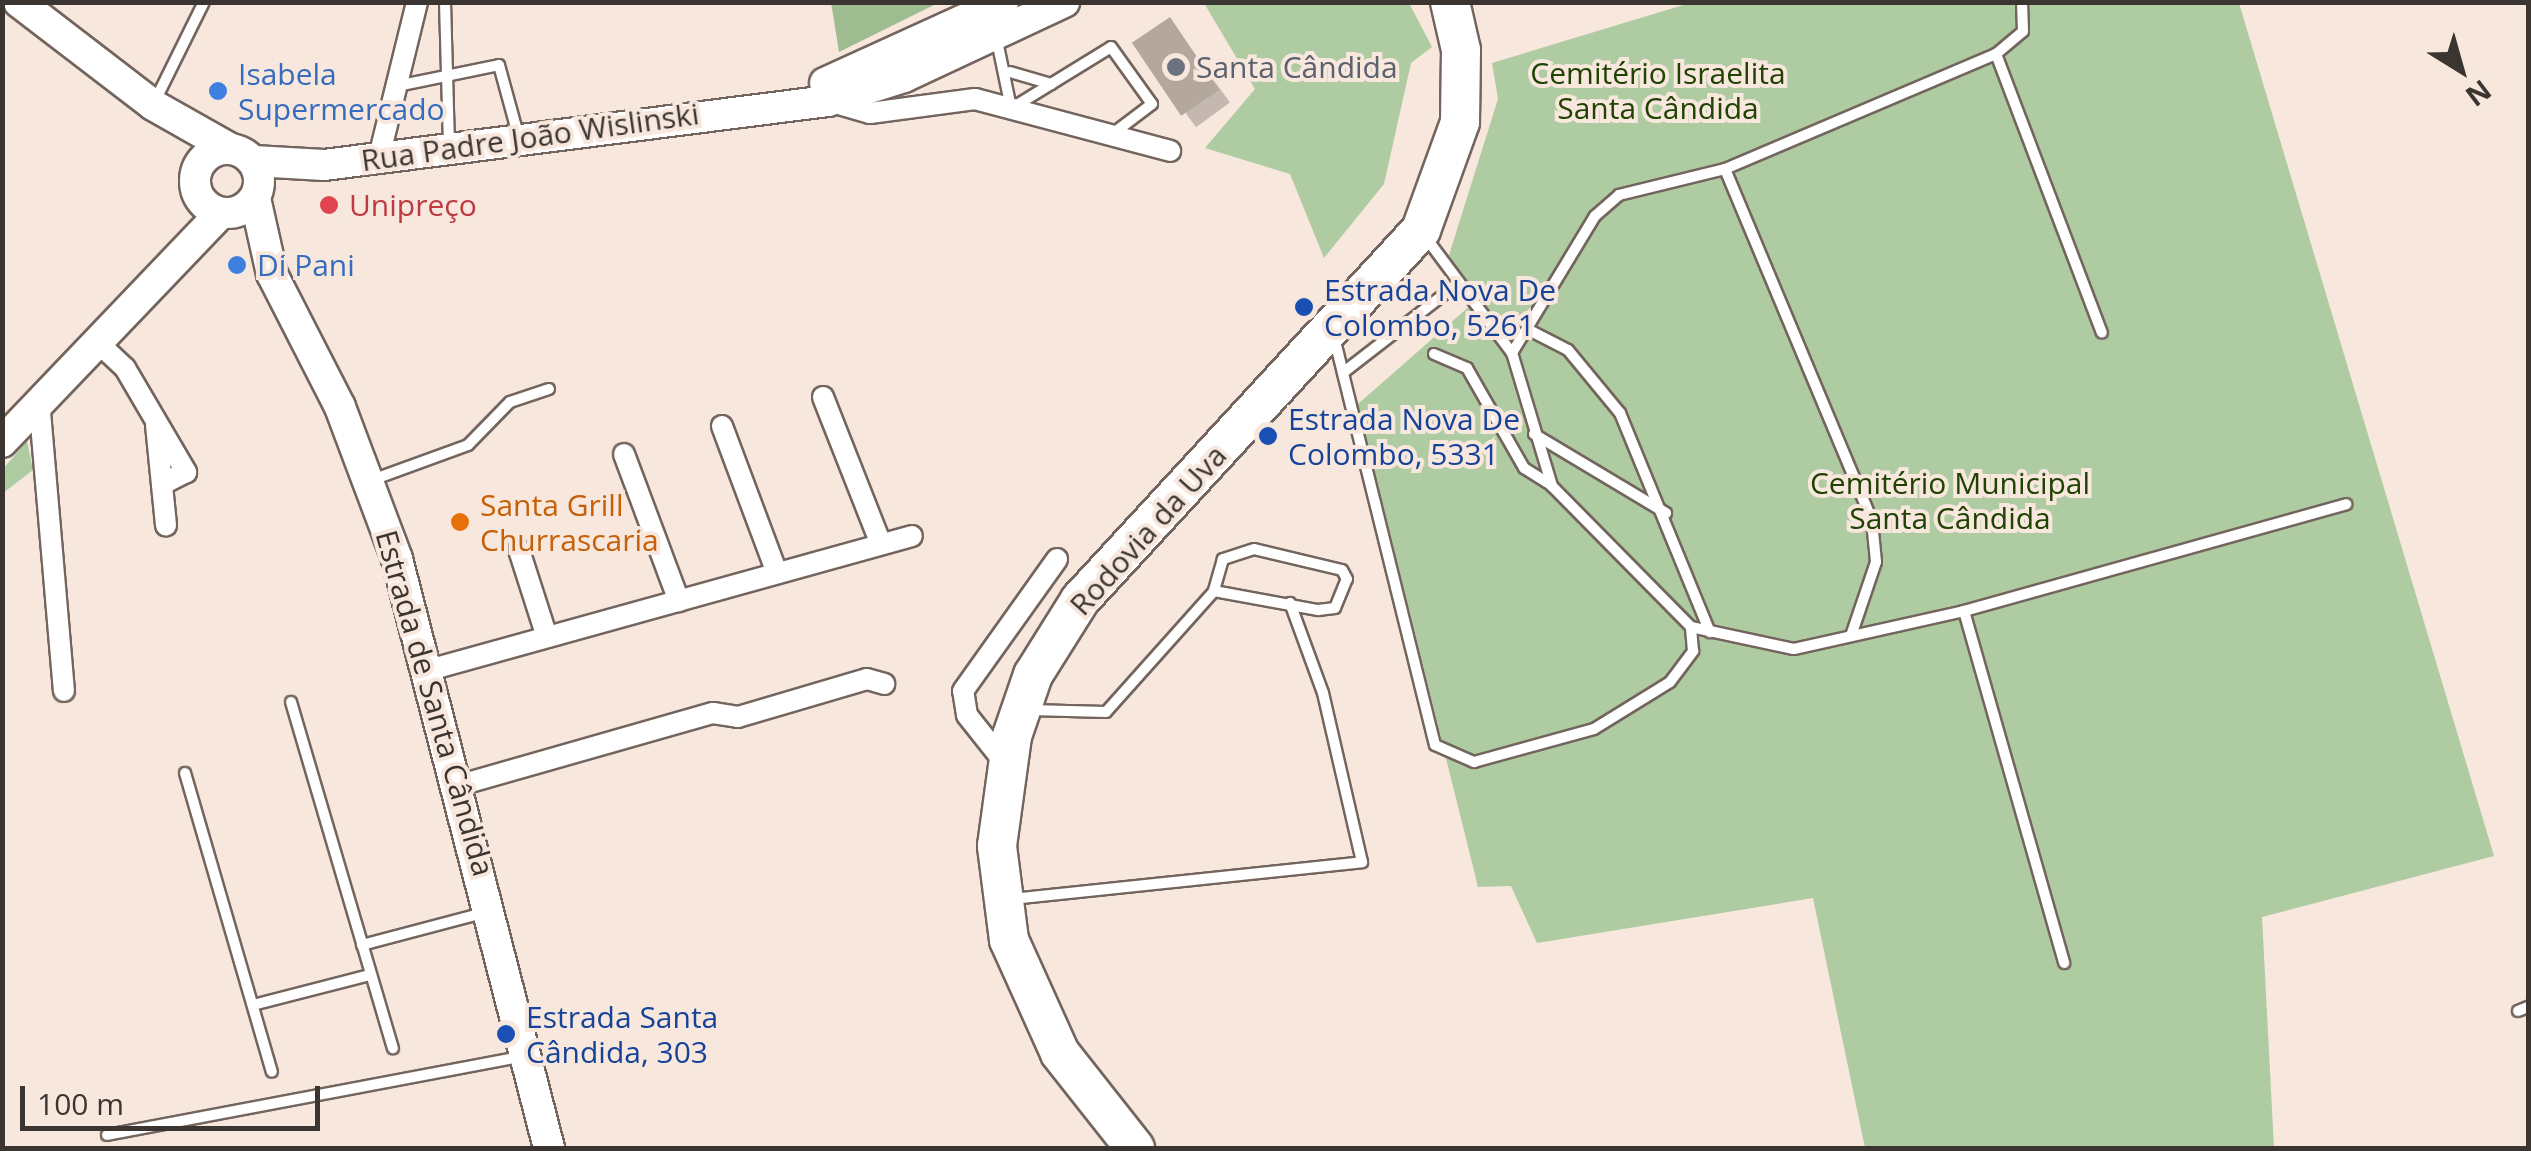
<!DOCTYPE html>
<html>
<head>
<meta charset="utf-8">
<style>
	body { margin:0 }
	#map { position:relative; width:2531px; height:1151px; overflow:hidden; background:#f7e7dd; font-family:"Open Sans",sans-serif }
	div>[style] { position:absolute }
	[style*='--x'] { left:calc(var(--x)*1px); top:calc(var(--y)*1px); width:calc(var(--w)*1px); rotate:calc(var(--a)*1deg) }
	.green>* { inset:0; background:#afcba2 }
	.forest>* { inset:0; background:#9fbc91 }
	.shadow>* { inset:0; background:#0003; transform-origin:0 0 }
	.building>* { inset:0; background:#b3a89b; transform-origin:0 0 }
	.roads { filter:drop-shadow(2px 0 #73655d) drop-shadow(-2px 0 #73655d) drop-shadow(0 2px #73655d) drop-shadow(0 -2px #73655d) }
	.lane>* { height:10px; margin:-5px; padding:0 5px; transform-origin:5px; border-radius:5px; background:#fff }
	.street>* { height:20px; margin:-10px; padding:0 10px; transform-origin:10px; border-radius:10px; background:#fff }
	.secondary>* { height:30px; margin:-15px; padding:0 15px; transform-origin:15px; border-radius:15px; background:#fff }
	.secondary>.ring { margin:-15px; padding:0; box-sizing:content-box; background:none; border:30px solid #fff; border-radius:50% }
	.highway>* { height:38px; margin:-19px; padding:0 19px; transform-origin:19px; border-radius:19px; background:#fff }
	.dots>* { width:28px; height:28px; translate:-50% -50%; box-sizing:border-box; border:5px solid #f7e7dd; border-radius:50% }
	span { translate:-50% -50%; white-space:nowrap; text-align:center; line-height:1.15; -webkit-text-stroke:8px #f7e7dd; paint-order:stroke }
	.worship-label { font-size:30px; color:#5b616d }
	.left { translate:0 -50%; text-align:left }
	.park-label { font-size:30px; color:#204304 }
	.shop-label { font-size:30px; color:#366cbe }
	.street-label { font-size:30px; color:#3b3531 }
	.health-label { font-size:30px; color:#be3a42 }
	.transit-label { font-size:30px; color:#164399 }
	.food-label { font-size:30px; color:#c56008 }
	.frame { position:absolute; inset:0; border:5px solid #3b3531; pointer-events:none }
	.north { position:absolute; left:2411px; top:20px; width:100px; height:100px; -webkit-text-stroke:8px #f7e7dd; paint-order:stroke; rotate:143deg; font-size:28px; font-weight:700; line-height:40px; text-align:center; color:#3b3531 }
	.north::after { content:''; display:block; margin:auto; width:35px; height:45px; background:#3b3531; clip-path:polygon(50% 0,100% 100%,50% 72%,0 100%) }
	.scale { position:absolute; left:20px; top:1086px; width:300px; height:45px; box-sizing:border-box; border:5px solid #3b3531; border-top:0; padding-left:12px; font-size:30px; line-height:35px; white-space:nowrap; color:#3b3531; -webkit-text-stroke:8px #f7e7dd; paint-order:stroke }
</style>
</head>
<body>
<div id="map">
	<div class="green">
		<i style="clip-path:polygon(1204px 3px,1409px 3px,1432px 47px,1411px 63px,1384px 184px,1324px 258px,1290px 174px,1205px 148px,1255px 89px)"></i>
		<i style="clip-path:polygon(1690px 3px,2239px 3px,2494px 856px,2262px 917px,2274px 1148px,1865px 1148px,1813px 898px,1537px 943px,1511px 886px,1478px 887px,1358px 404px,1472px 304px,1449px 255px,1498px 99px,1492px 63px)"></i>
		<i style="clip-path:polygon(27px 441px,33px 470px,3px 493px,3px 469px)"></i>
	</div>
	<div class="forest">
		<i style="clip-path:polygon(831px 2px,938px 2px,938px 3px,839px 52px)"></i>
	</div>
	<div class="shadow">
		<i style="left:1170px;top:20px;width:102px;height:42px;rotate:54deg"></i>
	</div>
	<div class="building">
		<i style="left:1170px;top:17px;width:88px;height:46px;rotate:56deg"></i>
	</div>
	<div class="roads">
		<div class="lane">
			<i style="--x:445;--y:2;--w:143;--a:88.4"></i>
			<i style="--x:996;--y:36;--w:74;--a:78.2"></i>
			<i style="--x:1996;--y:54;--w:298;--a:69.2"></i>
			<i style="--x:1010;--y:72;--w:43;--a:16.3"></i>
			<i style="--x:397;--y:86;--w:104;--a:-11.6"></i>
			<i style="--x:499;--y:65;--w:76;--a:74.7"></i>
			<i style="--x:154;--y:103;--w:113;--a:-63.7"></i>
			<i style="--x:1012;--y:108;--w:116;--a:-31.6"></i>
			<i style="--x:1111;--y:47;--w:70;--a:54.3"></i>
			<i style="--x:1152;--y:104;--w:51;--a:142.9"></i>
			<i style="--x:1725;--y:169;--w:381;--a:67.3"></i>
			<i style="--x:1872;--y:521;--w:41;--a:84.4"></i>
			<i style="--x:1876;--y:562;--w:78;--a:108.7"></i>
			<i style="--x:1527;--y:329;--w:46;--a:27.1"></i>
			<i style="--x:1568;--y:350;--w:82;--a:50.5"></i>
			<i style="--x:1620;--y:413;--w:237;--a:67.7"></i>
			<i style="--x:1334;--y:337;--w:420;--a:76.1"></i>
			<i style="--x:1435;--y:745;--w:43;--a:23.6"></i>
			<i style="--x:1474;--y:762;--w:124;--a:-15.4"></i>
			<i style="--x:1594;--y:729;--w:89;--a:-31.7"></i>
			<i style="--x:1670;--y:682;--w:39;--a:-53"></i>
			<i style="--x:1693;--y:651;--w:24;--a:-95"></i>
			<i style="--x:1691;--y:627;--w:198;--a:-134.6"></i>
			<i style="--x:1552;--y:486;--w:139;--a:-106.7"></i>
			<i style="--x:1512;--y:353;--w:147;--a:-126.7"></i>
			<i style="--x:1512;--y:353;--w:160;--a:-58.8"></i>
			<i style="--x:1595;--y:216;--w:32;--a:-41"></i>
			<i style="--x:1619;--y:195;--w:109;--a:-13.8"></i>
			<i style="--x:1725;--y:169;--w:294;--a:-23"></i>
			<i style="--x:1996;--y:54;--w:35;--a:-40"></i>
			<i style="--x:2023;--y:31;--w:29;--a:-92"></i>
			<i style="--x:1434;--y:354;--w:36;--a:23"></i>
			<i style="--x:1467;--y:368;--w:115;--a:60.3"></i>
			<i style="--x:1524;--y:468;--w:32;--a:32"></i>
			<i style="--x:1344;--y:372;--w:142;--a:-37.8"></i>
			<i style="--x:1534;--y:434;--w:154;--a:30.9"></i>
			<i style="--x:372;--y:480;--w:102;--a:-20"></i>
			<i style="--x:468;--y:445;--w:60;--a:-45.7"></i>
			<i style="--x:510;--y:402;--w:41;--a:-18.4"></i>
			<i style="--x:1964;--y:611;--w:397;--a:-15.6"></i>
			<i style="--x:1691;--y:627;--w:105;--a:12.1"></i>
			<i style="--x:1794;--y:649;--w:174;--a:-12.6"></i>
			<i style="--x:1964;--y:611;--w:366;--a:74.1"></i>
			<i style="--x:291;--y:702;--w:361;--a:73.6"></i>
			<i style="--x:1030;--y:710;--w:76;--a:1.5"></i>
			<i style="--x:1106;--y:712;--w:162;--a:-48.2"></i>
			<i style="--x:1214;--y:591;--w:106;--a:10.4"></i>
			<i style="--x:1318;--y:610;--w:17;--a:-7"></i>
			<i style="--x:1335;--y:608;--w:31;--a:-68"></i>
			<i style="--x:1347;--y:579;--w:10;--a:-119"></i>
			<i style="--x:1342;--y:570;--w:90;--a:-166.6"></i>
			<i style="--x:1254;--y:549;--w:33;--a:162"></i>
			<i style="--x:1223;--y:559;--w:33;--a:106"></i>
			<i style="--x:185;--y:773;--w:311;--a:73.8"></i>
			<i style="--x:1012;--y:899;--w:352;--a:-6"></i>
			<i style="--x:1362;--y:862;--w:173;--a:-103"></i>
			<i style="--x:1323;--y:693;--w:96;--a:-110.1"></i>
			<i style="--x:362;--y:945;--w:129;--a:-14.8"></i>
			<i style="--x:253;--y:1005;--w:121;--a:-14.4"></i>
			<i style="--x:2518;--y:1011;--w:11;--a:-22"></i>
			<i style="--x:107;--y:1135;--w:421;--a:-10.7"></i>
		</div>
		<div class="street">
			<i style="--x:828;--y:101;--w:44;--a:15.9"></i>
			<i style="--x:870;--y:113;--w:106;--a:-7.6"></i>
			<i style="--x:975;--y:99;--w:202;--a:14.9"></i>
			<i style="--x:379;--y:157;--w:160;--a:-76.2"></i>
			<i style="--x:95;--y:340;--w:41;--a:43"></i>
			<i style="--x:125;--y:368;--w:121;--a:59.6"></i>
			<i style="--x:186;--y:472;--w:27;--a:153"></i>
			<i style="--x:823;--y:397;--w:158;--a:68.5"></i>
			<i style="--x:39;--y:400;--w:292;--a:85.1"></i>
			<i style="--x:156;--y:425;--w:101;--a:84.3"></i>
			<i style="--x:722;--y:426;--w:157;--a:69.5"></i>
			<i style="--x:624;--y:454;--w:157;--a:69.5"></i>
			<i style="--x:519;--y:550;--w:91;--a:72.2"></i>
			<i style="--x:429;--y:670;--w:501;--a:-15.51"></i>
			<i style="--x:1005;--y:763;--w:61;--a:-128.4"></i>
			<i style="--x:967;--y:715;--w:24;--a:-99"></i>
			<i style="--x:963;--y:691;--w:162;--a:-54.5"></i>
			<i style="--x:460;--y:785;--w:263;--a:-15.9"></i>
			<i style="--x:713;--y:713;--w:25;--a:9"></i>
			<i style="--x:738;--y:717;--w:134;--a:-16.4"></i>
			<i style="--x:867;--y:679;--w:18;--a:16"></i>
		</div>
		<div class="secondary">
			<i style="--x:19;--y:2;--w:169;--a:37.5"></i>
			<i style="--x:153;--y:105;--w:87;--a:29.5"></i>
			<i style="--x:825;--y:83;--w:196;--a:-24.5"></i>
			<i class="ring" style="left:195px;top:149px;width:34px;height:34px"></i>
			<i style="--x:254;--y:161;--w:70;--a:3.3"></i>
			<i style="--x:324;--y:165;--w:508;--a:-7.24"></i>
			<i style="--x:828;--y:101;--w:80;--a:-17.5"></i>
			<i style="--x:904;--y:77;--w:177;--a:-25.1"></i>
			<i style="--x:255;--y:198;--w:78;--a:77.4"></i>
			<i style="--x:272;--y:274;--w:149;--a:62.9"></i>
			<i style="--x:340;--y:407;--w:162;--a:69.4"></i>
			<i style="--x:397;--y:559;--w:608;--a:75.53"></i>
			<i style="--x:2;--y:442;--w:317;--a:-46.3"></i>
		</div>
		<div class="highway">
			<i style="--x:1135;--y:1148;--w:121;--a:-128.3"></i>
			<i style="--x:1060;--y:1053;--w:124;--a:-114.3"></i>
			<i style="--x:1009;--y:940;--w:95;--a:-97.3"></i>
			<i style="--x:997;--y:846;--w:111;--a:-82.2"></i>
			<i style="--x:1012;--y:736;--w:65;--a:-71"></i>
			<i style="--x:1033;--y:675;--w:89;--a:-57.9"></i>
			<i style="--x:1080;--y:600;--w:503;--a:-47.34"></i>
			<i style="--x:1421;--y:230;--w:115;--a:-70.1"></i>
			<i style="--x:1460;--y:122;--w:72;--a:-89.2"></i>
			<i style="--x:1461;--y:50;--w:49;--a:-102.9"></i>
		</div>
	</div>
	<div class="dots">
		<i style="left:1176px;top:67px;background:#6b7280"></i>
		<i style="left:218px;top:91px;background:#3f7fe0"></i>
		<i style="left:329px;top:205px;background:#e0444e"></i>
		<i style="left:237px;top:265px;background:#3f7fe0"></i>
		<i style="left:1304px;top:307px;background:#1a4fb4"></i>
		<i style="left:1268px;top:436px;background:#1a4fb4"></i>
		<i style="left:460px;top:522px;background:#e8710a"></i>
		<i style="left:506px;top:1034px;background:#1a4fb4"></i>
	</div>
	<div class="worship-label">
		<span class="left" style="left:1196px;top:67px">Santa Cândida</span>
	</div>
	<div class="park-label">
		<span style="left:1658px;top:90px">Cemitério Israelita<br>Santa Cândida</span>
		<span style="left:1950px;top:500px">Cemitério Municipal<br>Santa Cândida</span>
	</div>
	<div class="shop-label">
		<span class="left" style="left:238px;top:91px">Isabela<br>Supermercado</span>
		<span class="left" style="left:257px;top:265px">Di Pani</span>
	</div>
	<div class="street-label">
		<span style="left:530px;top:137px;rotate:-8deg">Rua Padre João Wislinski</span>
		<span style="left:1148px;top:530px;rotate:-48deg">Rodovia da Uva</span>
		<span style="left:435px;top:703px;rotate:74deg">Estrada de Santa Cândida</span>
	</div>
	<div class="health-label">
		<span class="left" style="left:349px;top:205px">Unipreço</span>
	</div>
	<div class="transit-label">
		<span class="left" style="left:1324px;top:307px">Estrada Nova De<br>Colombo, 5261</span>
		<span class="left" style="left:1288px;top:436px">Estrada Nova De<br>Colombo, 5331</span>
		<span class="left" style="left:526px;top:1034px">Estrada Santa<br>Cândida, 303</span>
	</div>
	<div class="food-label">
		<span class="left" style="left:480px;top:522px">Santa Grill<br>Churrascaria</span>
	</div>
	<div class="frame"></div>
	<div class="north">N</div>
	<div class="scale">100 m</div>
</div>
</body>
</html>
